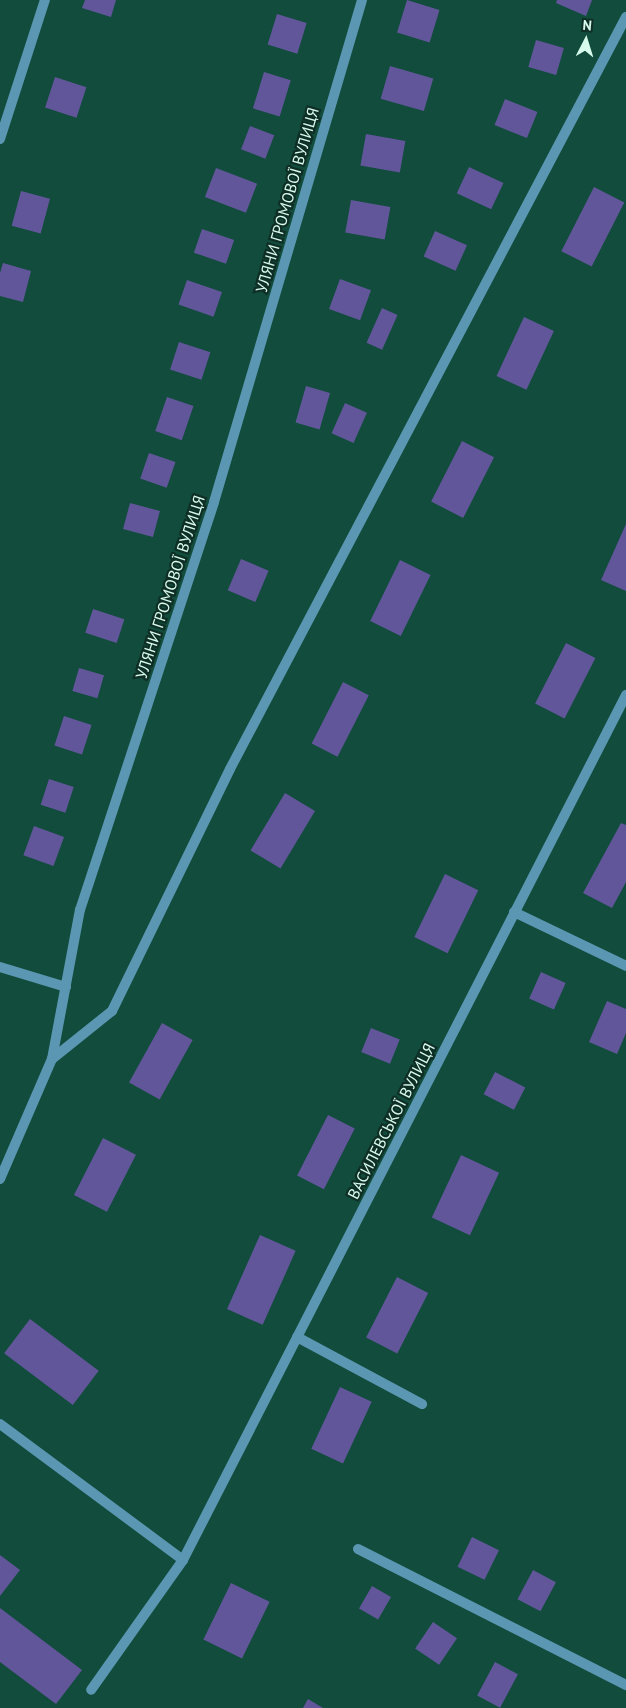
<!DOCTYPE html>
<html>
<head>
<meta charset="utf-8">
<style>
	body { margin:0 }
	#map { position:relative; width:626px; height:1708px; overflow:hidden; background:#114c3c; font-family:"PT Sans",sans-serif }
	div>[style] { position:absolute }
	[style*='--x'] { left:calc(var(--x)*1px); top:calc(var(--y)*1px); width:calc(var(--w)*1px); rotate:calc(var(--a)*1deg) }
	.building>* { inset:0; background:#62569a; transform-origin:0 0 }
	.lane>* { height:10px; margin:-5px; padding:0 5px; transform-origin:5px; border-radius:5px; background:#5b96b2 }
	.street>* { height:10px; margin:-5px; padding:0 5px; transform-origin:5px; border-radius:5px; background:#5b96b2 }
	span { translate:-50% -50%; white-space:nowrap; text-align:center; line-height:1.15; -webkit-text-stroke:4.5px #0f2e25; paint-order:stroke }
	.street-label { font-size:16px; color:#d7fbed }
	.north { position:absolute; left:561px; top:15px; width:50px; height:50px; -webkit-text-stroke:4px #0f2e25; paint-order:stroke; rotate:5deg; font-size:14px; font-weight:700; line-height:20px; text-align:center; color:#d7fbed }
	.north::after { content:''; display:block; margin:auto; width:18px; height:22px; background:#d7fbed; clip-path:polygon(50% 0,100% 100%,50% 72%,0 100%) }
</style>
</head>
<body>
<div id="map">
	<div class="building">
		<i style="clip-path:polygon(85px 0,116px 0,111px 17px,82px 8px)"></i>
		<i style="left:407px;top:0;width:34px;height:34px;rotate:17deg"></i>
		<i style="clip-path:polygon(557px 0,592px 0,586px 16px,556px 3px)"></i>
		<i style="left:277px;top:14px;width:31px;height:32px;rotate:17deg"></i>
		<i style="left:536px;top:40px;width:29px;height:28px;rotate:16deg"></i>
		<i style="left:390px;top:66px;width:45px;height:34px;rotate:16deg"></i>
		<i style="left:264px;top:72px;width:28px;height:38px;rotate:17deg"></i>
		<i style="left:55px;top:77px;width:33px;height:32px;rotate:18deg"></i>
		<i style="left:505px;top:99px;width:35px;height:28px;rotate:22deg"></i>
		<i style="left:250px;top:126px;width:26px;height:25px;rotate:21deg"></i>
		<i style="left:366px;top:134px;width:40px;height:32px;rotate:10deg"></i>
		<i style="left:469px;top:167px;width:38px;height:29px;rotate:25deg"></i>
		<i style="left:216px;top:168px;width:44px;height:31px;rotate:21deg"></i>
		<i style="left:594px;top:187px;width:34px;height:72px;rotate:27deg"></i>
		<i style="left:21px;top:191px;width:30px;height:36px;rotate:15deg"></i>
		<i style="left:351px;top:200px;width:40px;height:33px;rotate:10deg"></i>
		<i style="left:202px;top:229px;width:34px;height:25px;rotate:19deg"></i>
		<i style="left:435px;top:231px;width:35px;height:28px;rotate:24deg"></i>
		<i style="clip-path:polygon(3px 263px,31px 271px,23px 302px,0 296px,0 273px)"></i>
		<i style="left:340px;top:279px;width:33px;height:32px;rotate:20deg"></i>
		<i style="left:187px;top:280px;width:37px;height:26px;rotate:19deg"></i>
		<i style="left:382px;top:308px;width:17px;height:38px;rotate:24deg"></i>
		<i style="left:524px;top:317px;width:33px;height:65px;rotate:25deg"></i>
		<i style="left:179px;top:342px;width:33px;height:29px;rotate:18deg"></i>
		<i style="left:306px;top:386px;width:25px;height:38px;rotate:16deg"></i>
		<i style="left:167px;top:397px;width:28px;height:36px;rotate:19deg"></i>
		<i style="left:345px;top:403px;width:24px;height:33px;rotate:24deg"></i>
		<i style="left:462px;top:441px;width:36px;height:68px;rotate:27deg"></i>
		<i style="left:149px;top:453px;width:28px;height:27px;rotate:19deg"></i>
		<i style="left:130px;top:503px;width:31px;height:27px;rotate:15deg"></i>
		<i style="clip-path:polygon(626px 524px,626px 591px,601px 580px)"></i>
		<i style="left:241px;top:559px;width:30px;height:34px;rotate:23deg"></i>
		<i style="left:400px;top:560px;width:34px;height:68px;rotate:26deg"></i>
		<i style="left:93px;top:609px;width:33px;height:25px;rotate:18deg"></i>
		<i style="left:566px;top:643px;width:33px;height:68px;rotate:27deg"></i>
		<i style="left:79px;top:668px;width:26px;height:24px;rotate:16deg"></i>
		<i style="left:343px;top:682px;width:29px;height:69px;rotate:27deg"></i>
		<i style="left:64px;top:716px;width:29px;height:31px;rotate:18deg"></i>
		<i style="left:49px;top:779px;width:26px;height:27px;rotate:18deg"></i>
		<i style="left:285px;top:793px;width:35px;height:67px;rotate:31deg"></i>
		<i style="clip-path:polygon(621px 823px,626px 825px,626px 882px,612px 908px,583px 893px)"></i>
		<i style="left:34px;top:826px;width:32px;height:31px;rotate:20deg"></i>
		<i style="left:445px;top:874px;width:37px;height:70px;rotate:26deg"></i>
		<i style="left:541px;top:972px;width:27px;height:29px;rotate:24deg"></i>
		<i style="clip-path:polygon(607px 1001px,626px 1009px,626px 1033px,617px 1054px,589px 1042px)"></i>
		<i style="left:162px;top:1023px;width:35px;height:68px;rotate:29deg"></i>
		<i style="left:371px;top:1028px;width:31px;height:26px;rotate:22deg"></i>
		<i style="left:495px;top:1072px;width:34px;height:25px;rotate:27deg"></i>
		<i style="left:328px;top:1115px;width:30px;height:68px;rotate:27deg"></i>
		<i style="left:103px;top:1138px;width:37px;height:64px;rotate:27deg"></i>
		<i style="left:461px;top:1155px;width:42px;height:69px;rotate:25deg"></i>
		<i style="left:260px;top:1235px;width:39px;height:81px;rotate:24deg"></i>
		<i style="left:397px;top:1277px;width:35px;height:68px;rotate:27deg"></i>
		<i style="left:30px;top:1319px;width:86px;height:43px;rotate:37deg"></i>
		<i style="left:340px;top:1387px;width:35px;height:68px;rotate:25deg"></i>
		<i style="left:472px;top:1537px;width:30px;height:33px;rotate:26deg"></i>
		<i style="clip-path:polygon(0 1555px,20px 1570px,0 1596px)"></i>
		<i style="left:533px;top:1570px;width:26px;height:33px;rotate:28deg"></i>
		<i style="left:231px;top:1583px;width:43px;height:63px;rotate:26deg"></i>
		<i style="left:372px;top:1586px;width:22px;height:26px;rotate:30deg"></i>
		<i style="clip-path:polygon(0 1608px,82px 1670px,56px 1704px,0 1662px)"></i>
		<i style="left:433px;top:1622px;width:29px;height:32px;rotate:34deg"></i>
		<i style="left:495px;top:1662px;width:26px;height:38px;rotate:28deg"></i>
		<i style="clip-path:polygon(308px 1699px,323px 1708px,303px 1708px)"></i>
	</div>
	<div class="lane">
		<i style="--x:297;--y:1337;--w:142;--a:28.2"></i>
	</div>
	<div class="street">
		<i style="--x:0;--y:139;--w:146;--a:-72.1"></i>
		<i style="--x:514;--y:912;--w:124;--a:25.7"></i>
		<i style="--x:0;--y:967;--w:69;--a:16.9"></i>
		<i style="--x:52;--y:1059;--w:77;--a:-38.7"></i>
		<i style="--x:112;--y:1011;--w:269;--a:-64"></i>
		<i style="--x:230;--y:769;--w:850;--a:-62.23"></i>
		<i style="--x:0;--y:1179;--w:131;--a:-66.6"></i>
		<i style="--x:52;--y:1059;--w:152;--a:-79.4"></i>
		<i style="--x:80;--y:910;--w:429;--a:-71.8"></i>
		<i style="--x:214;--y:502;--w:523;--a:-73.57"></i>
		<i style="--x:0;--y:1424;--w:228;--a:36.6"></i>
		<i style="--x:183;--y:1560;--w:159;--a:125.3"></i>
		<i style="--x:358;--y:1549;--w:301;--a:26.9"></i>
		<i style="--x:183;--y:1560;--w:972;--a:-62.88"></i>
	</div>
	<div class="street-label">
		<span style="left:287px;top:200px;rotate:-74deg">УЛЯНИ ГРОМОВОЇ ВУЛИЦЯ</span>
		<span style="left:170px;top:587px;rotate:-72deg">УЛЯНИ ГРОМОВОЇ ВУЛИЦЯ</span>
		<span style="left:391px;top:1121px;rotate:-63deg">ВАСИЛЕВСЬКОЇ ВУЛИЦЯ</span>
	</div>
	<div class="north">N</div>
</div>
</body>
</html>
